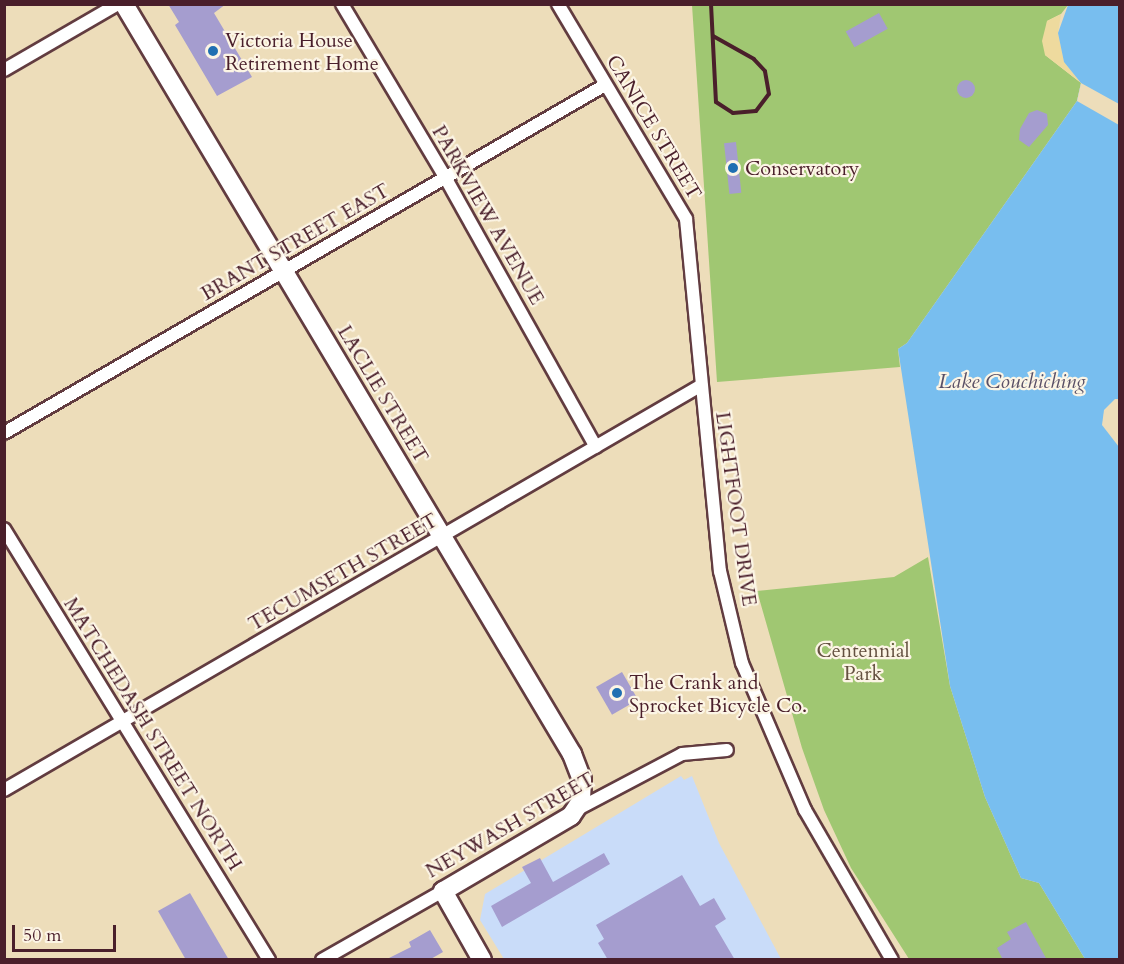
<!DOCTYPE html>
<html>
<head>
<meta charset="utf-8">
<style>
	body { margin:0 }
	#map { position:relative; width:1124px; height:964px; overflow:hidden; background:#edddba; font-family:Cardo,serif }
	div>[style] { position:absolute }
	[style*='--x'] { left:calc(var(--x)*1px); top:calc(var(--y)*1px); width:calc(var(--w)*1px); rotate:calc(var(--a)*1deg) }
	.built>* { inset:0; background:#c9dcf9 }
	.green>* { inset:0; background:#a0c772 }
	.sand>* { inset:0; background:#eeda9e }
	.water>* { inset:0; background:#78beef }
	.pier>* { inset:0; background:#edddba }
	.building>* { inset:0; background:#a59dcf; transform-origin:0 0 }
	.round { border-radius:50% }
	.roads { filter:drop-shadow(2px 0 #623c40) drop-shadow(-2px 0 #623c40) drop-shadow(0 2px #623c40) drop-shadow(0 -2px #623c40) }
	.street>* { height:12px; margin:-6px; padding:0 6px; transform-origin:6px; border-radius:6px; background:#fff }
	.secondary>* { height:18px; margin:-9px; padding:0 9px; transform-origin:9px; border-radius:9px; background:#fff }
	.rail>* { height:4px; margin:-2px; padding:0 2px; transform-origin:2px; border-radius:2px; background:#4a1f2b }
	.dots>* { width:16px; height:16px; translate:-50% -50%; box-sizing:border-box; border:3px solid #fcf5e5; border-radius:50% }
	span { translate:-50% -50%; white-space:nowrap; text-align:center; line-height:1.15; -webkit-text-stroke:4.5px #fcf5e5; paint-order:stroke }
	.poi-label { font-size:20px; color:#4a1f2b }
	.left { translate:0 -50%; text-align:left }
	.street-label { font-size:20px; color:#4a1f2b }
	.park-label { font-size:20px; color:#645140 }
	.water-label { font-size:21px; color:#584f66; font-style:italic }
	.frame { position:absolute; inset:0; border:6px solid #4a1f2b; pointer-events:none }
	.scale { position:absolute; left:12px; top:925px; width:104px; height:27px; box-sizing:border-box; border:3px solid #4a1f2b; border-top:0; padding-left:8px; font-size:18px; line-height:21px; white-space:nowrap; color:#4a1f2b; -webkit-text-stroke:4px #fcf5e5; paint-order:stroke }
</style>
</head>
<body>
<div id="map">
	<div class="built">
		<i style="clip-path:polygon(681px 776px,684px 780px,692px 776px,719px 843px,781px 959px,504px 959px,480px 920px,485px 894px)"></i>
	</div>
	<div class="green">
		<i style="clip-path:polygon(692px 5px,1068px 5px,1061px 14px,1047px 21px,1045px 55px,1081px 83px,1077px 101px,907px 343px,898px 349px,900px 367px,717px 382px)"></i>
		<i style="clip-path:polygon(928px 557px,950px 686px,985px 797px,1021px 878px,1039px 883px,1085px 959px,909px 959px,851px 868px,824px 810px,802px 748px,757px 591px,894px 577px)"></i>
	</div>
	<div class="sand">
		<i style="clip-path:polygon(1061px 14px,1058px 33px,1064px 62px,1081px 83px,1045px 55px,1042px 41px,1047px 21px)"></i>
	</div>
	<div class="water">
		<i style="clip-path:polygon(1068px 5px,1119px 5px,1119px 959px,1085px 959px,1039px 883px,1021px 878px,985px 797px,950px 686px,898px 349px,907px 343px,1077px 101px,1081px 83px,1064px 62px,1058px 33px)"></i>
	</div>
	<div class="pier">
		<i style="clip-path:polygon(1081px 83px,1119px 104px,1119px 125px,1077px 101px)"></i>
		<i style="clip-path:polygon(1115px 399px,1119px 399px,1119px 447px,1102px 425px,1104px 410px)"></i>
	</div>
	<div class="building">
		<i style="clip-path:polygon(168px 4px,226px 4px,214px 13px,252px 77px,217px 96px,175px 25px,179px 22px)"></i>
		<i style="left:879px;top:13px;width:18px;height:38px;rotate:61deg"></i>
		<i class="round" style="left:957px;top:80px;width:18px;height:18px"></i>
		<i style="clip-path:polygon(1037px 110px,1047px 114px,1048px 125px,1029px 147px,1019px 140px,1020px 129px,1029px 113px)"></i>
		<i style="left:736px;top:142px;width:51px;height:12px;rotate:84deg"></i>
		<i style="left:622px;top:672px;width:32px;height:30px;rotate:60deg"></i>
		<i style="clip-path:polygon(604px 853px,610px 864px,502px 927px,491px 906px,531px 883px,522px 867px,540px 858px,553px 882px)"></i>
		<i style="clip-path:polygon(682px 875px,700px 906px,714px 898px,726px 919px,715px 926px,735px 960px,608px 960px,598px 943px,604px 939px,596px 925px)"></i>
		<i style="clip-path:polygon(190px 893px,229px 960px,186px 960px,158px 911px)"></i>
		<i style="clip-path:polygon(1026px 922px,1047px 960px,1003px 960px,997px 948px,1011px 939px,1007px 932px)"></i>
		<i style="clip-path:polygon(430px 930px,443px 952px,429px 960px,385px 960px,411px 947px,409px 942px)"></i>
	</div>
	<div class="roads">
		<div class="street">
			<i style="--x:342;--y:4;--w:201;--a:59.2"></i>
			<i style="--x:445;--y:177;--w:309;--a:60.8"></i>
			<i style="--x:558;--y:4;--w:250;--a:59.2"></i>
			<i style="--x:686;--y:219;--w:354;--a:84.5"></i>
			<i style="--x:720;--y:571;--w:95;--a:76.6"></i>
			<i style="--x:742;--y:663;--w:160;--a:66.8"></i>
			<i style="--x:805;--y:810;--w:173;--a:59.9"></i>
			<i style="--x:4;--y:70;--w:132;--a:-30.1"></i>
			<i style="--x:4;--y:433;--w:694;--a:-30.07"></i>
			<i style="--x:4;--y:529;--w:506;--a:58.41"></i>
			<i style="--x:4;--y:790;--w:805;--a:-30.13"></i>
			<i style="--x:576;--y:810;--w:120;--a:-27.8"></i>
			<i style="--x:682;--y:754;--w:45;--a:-5.1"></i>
			<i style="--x:322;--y:960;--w:139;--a:-29.7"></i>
		</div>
		<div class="secondary">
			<i style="--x:124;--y:4;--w:874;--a:59.15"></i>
			<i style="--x:572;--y:754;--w:28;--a:69"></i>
			<i style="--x:582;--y:780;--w:21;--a:93"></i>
			<i style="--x:581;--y:801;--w:18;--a:124"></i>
			<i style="--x:571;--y:816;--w:148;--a:149.6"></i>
			<i style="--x:443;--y:891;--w:79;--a:60.5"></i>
		</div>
	</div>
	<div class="rail">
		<i style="--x:711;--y:4;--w:98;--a:87.1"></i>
		<i style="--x:716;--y:102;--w:20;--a:33"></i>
		<i style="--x:733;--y:113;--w:23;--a:-5"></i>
		<i style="--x:756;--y:111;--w:21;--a:-53"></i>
		<i style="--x:769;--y:94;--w:23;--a:-100"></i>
		<i style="--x:765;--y:71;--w:16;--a:-133"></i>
		<i style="--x:754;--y:59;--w:47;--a:-150.7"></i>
	</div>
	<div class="dots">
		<i style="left:213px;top:51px;background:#1f6fb2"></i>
		<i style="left:733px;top:168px;background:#1f6fb2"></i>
		<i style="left:617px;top:693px;background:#1f6fb2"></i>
	</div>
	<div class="poi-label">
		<span class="left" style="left:225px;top:52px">Victoria House<br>Retirement Home</span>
		<span class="left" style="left:745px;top:168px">Conservatory</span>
		<span class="left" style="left:629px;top:694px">The Crank and<br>Sprocket Bicycle Co.</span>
	</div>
	<div class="street-label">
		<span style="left:654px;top:127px;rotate:59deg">CANICE STREET</span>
		<span style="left:488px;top:215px;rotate:60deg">PARKVIEW AVENUE</span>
		<span style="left:295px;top:242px;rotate:-30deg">BRANT STREET EAST</span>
		<span style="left:383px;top:394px;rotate:59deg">LACLIE STREET</span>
		<span style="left:736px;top:509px;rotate:82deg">LIGHTFOOT DRIVE</span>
		<span style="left:343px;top:572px;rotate:-30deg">TECUMSETH STREET</span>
		<span style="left:153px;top:734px;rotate:58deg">MATCHEDASH STREET NORTH</span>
		<span style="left:510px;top:825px;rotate:-30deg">NEYWASH STREET</span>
	</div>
	<div class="park-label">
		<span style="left:863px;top:662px">Centennial<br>Park</span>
	</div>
	<div class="water-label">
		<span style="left:1012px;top:382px">Lake Couchiching</span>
	</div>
	<div class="frame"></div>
	<div class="scale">50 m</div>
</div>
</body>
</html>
